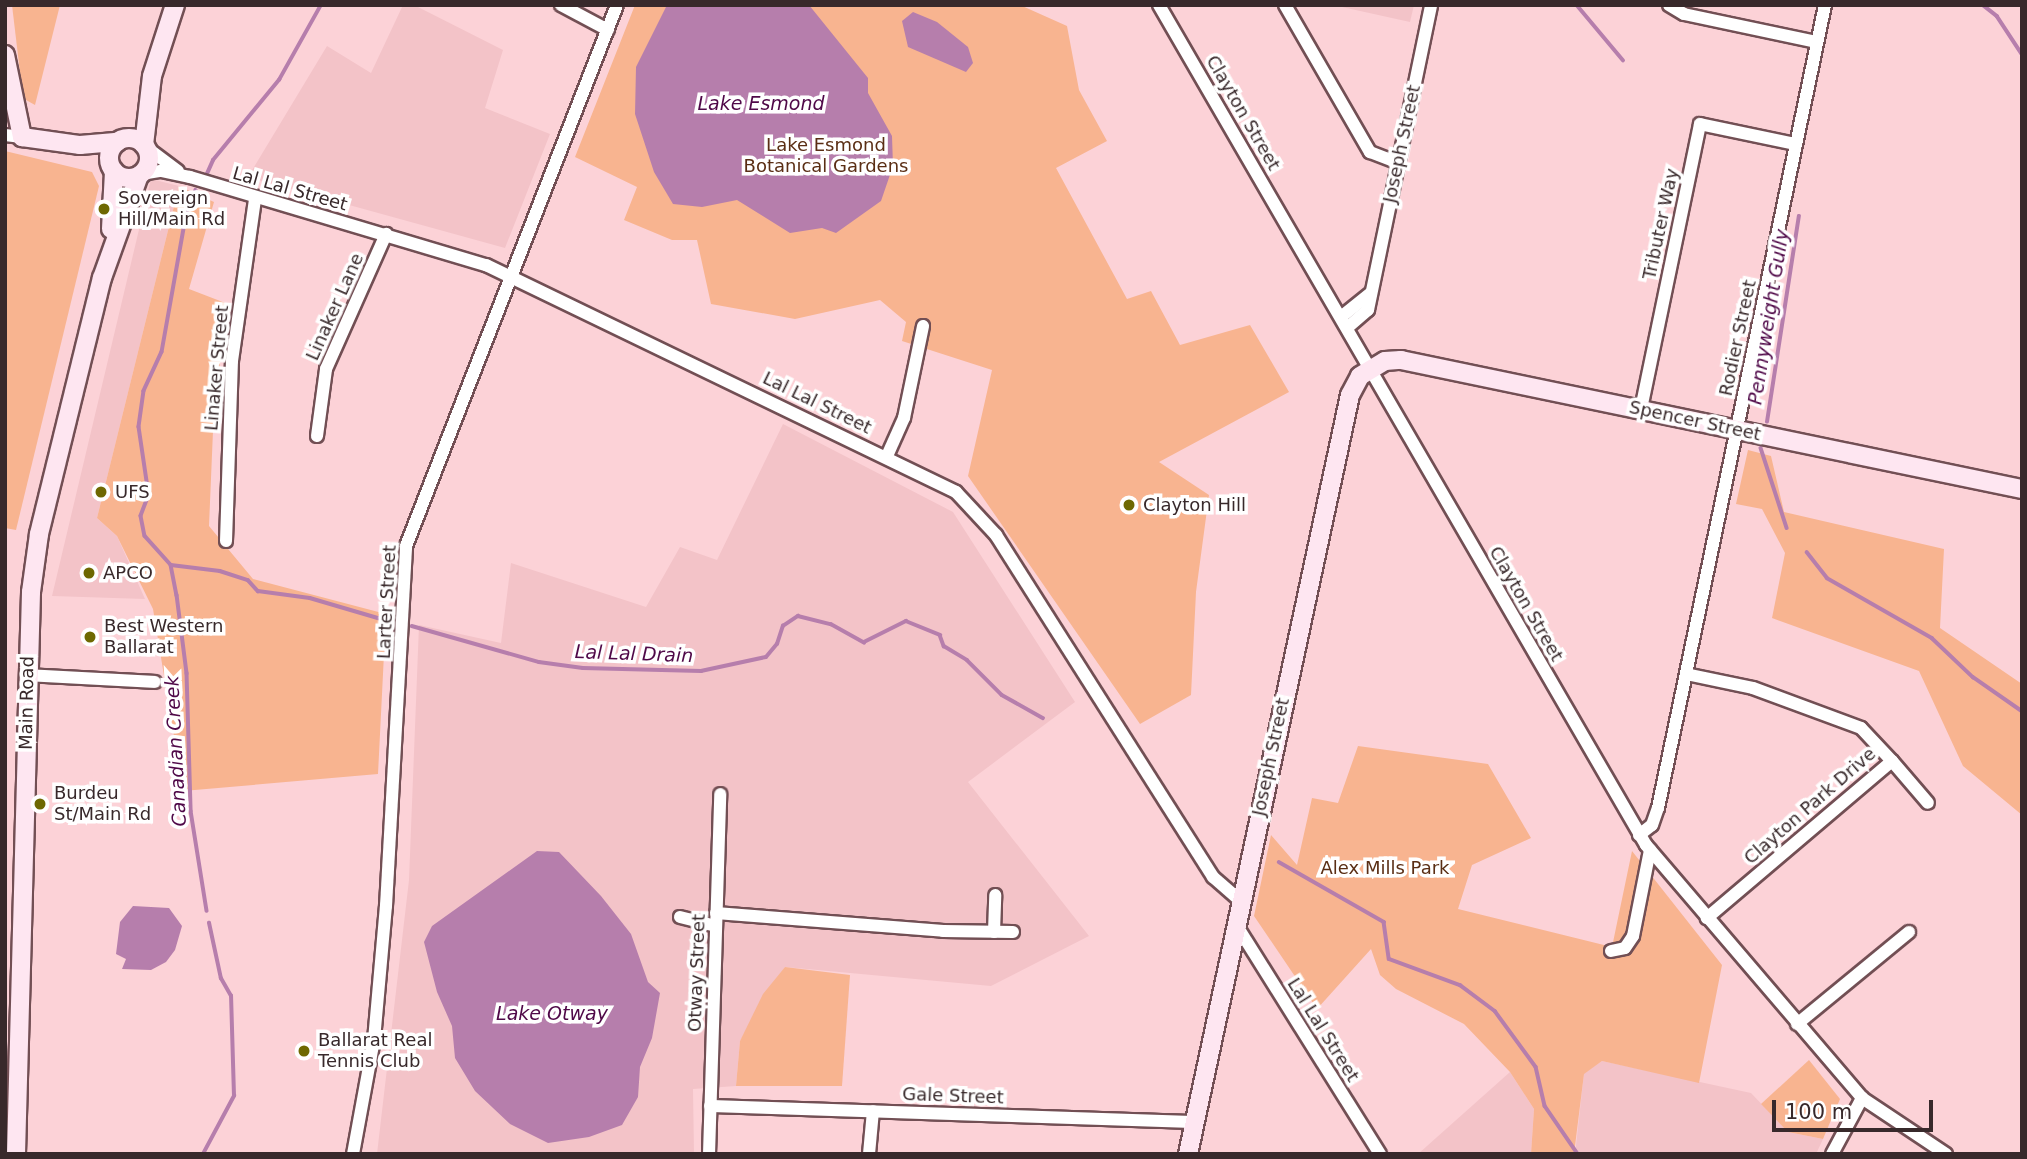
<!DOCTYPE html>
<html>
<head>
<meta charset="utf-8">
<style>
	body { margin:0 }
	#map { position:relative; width:2027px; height:1159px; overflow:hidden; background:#fcd2d7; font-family:"DejaVu Sans",sans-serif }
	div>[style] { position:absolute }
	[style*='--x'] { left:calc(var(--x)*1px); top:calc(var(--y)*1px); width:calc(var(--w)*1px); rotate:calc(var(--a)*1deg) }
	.built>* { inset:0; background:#f3c3c8 }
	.green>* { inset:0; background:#f8b490 }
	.water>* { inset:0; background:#b67eac }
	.stream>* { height:3.5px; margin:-1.75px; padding:0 1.75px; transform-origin:1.75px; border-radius:1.75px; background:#b67eac }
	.roads { filter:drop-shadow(2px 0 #724f54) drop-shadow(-2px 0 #724f54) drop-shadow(0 2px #724f54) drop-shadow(0 -2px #724f54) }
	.street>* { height:12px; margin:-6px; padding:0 6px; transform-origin:6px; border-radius:6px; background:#fff }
	.secondary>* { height:18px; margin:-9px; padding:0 9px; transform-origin:9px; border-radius:9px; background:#fee6f1 }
	.secondary>.ring { margin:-9px; padding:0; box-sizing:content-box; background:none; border:18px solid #fee6f1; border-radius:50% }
	.dots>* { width:19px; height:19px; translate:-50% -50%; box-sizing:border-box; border:4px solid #fff; border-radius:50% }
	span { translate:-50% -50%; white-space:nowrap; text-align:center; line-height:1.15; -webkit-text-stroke:7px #fff; paint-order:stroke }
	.street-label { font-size:18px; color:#38292b }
	.park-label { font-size:18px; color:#5a2e14 }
	.poi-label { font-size:18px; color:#38292b }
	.left { translate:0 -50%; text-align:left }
	.water-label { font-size:19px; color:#4f0848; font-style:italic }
	.frame { position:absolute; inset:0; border:7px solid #38292b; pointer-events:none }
	.scale { position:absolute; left:1772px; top:1100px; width:161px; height:32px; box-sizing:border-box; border:4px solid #38292b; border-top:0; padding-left:9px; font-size:21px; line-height:24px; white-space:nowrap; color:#38292b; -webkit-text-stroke:5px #fff; paint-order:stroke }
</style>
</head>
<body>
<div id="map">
	<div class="built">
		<i style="clip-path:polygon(403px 5px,414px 5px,503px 50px,485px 108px,550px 134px,505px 248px,248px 177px,327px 46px,371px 73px)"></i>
		<i style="clip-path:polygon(1333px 5px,1414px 5px,1410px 22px)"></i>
		<i style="clip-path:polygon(151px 179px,179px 186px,97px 518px,117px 536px,145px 599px,52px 596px)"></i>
		<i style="clip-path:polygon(783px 424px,953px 512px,1075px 702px,968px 782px,1089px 936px,991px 986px,785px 967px,740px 1041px,736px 1086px,693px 1089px,694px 1154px,377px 1154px,409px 880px,419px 625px,501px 643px,511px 563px,646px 607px,680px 547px,717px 560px)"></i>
		<i style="clip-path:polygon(1602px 1061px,1751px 1093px,1788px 1132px,1823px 1139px,1816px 1154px,1575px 1154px,1584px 1073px)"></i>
		<i style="clip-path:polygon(1510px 1072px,1534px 1109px,1531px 1154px,1418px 1154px)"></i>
	</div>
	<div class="green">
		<i style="clip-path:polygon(12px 5px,60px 5px,35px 105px,26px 100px,22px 89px)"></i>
		<i style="clip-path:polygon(635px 5px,1020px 5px,1067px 26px,1079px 90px,1107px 141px,1056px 168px,1127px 299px,1151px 291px,1180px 345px,1250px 325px,1289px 392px,1159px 462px,1209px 495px,1196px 592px,1191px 695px,1140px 724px,968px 476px,992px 370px,902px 341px,906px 322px,880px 300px,795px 319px,711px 304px,697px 240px,672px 240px,624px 220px,637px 187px,575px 157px)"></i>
		<i style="clip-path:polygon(5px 151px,92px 172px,99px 186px,16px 530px,5px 528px)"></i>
		<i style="clip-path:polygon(179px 186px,214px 202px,189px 289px,228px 304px,214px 407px,209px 526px,253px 579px,386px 614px,378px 774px,183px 791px,153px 609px,117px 536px,97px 518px)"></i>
		<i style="clip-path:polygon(1748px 450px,1771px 456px,1784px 512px,1944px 549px,1940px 628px,2022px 684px,2022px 815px,1963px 766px,1919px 671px,1772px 618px,1785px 553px,1762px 509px,1736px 504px)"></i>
		<i style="clip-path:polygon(1358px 746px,1488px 764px,1531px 838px,1472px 865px,1458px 909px,1612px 947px,1632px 851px,1722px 965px,1699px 1083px,1602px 1061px,1584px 1074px,1574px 1154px,1531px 1154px,1534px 1109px,1510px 1072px,1464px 1024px,1396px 989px,1380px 975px,1371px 949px,1317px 1009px,1254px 916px,1271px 835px,1297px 865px,1312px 798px,1338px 803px)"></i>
		<i style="clip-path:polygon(785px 967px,850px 975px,842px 1086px,736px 1086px,740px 1041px,763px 994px)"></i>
		<i style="clip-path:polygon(1809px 1060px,1840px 1099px,1823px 1139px,1788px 1132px,1761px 1104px)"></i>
	</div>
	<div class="water">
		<i style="clip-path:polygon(667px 5px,809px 5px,868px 78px,868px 93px,892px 136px,893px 166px,881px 201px,836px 233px,822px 228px,790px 233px,737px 200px,702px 207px,673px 204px,654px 172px,635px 114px,636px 67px)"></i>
		<i style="clip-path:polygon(913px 12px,937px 22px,968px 47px,973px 63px,966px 72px,908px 47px,902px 21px)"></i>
		<i style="clip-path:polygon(537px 851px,559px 852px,601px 896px,631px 934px,648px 982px,660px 993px,652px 1038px,640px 1067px,638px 1097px,622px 1125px,589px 1137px,548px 1143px,510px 1124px,475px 1091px,455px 1058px,452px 1026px,437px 992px,424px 942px,432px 926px)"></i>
		<i style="clip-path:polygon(133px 906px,169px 908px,182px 926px,175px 950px,166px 962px,151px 970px,122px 969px,126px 959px,116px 954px,120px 922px)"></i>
	</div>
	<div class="stream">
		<i style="--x:1577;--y:5;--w:72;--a:50.1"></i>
		<i style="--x:1983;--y:5;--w:18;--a:38"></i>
		<i style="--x:1997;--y:16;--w:45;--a:56.7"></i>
		<i style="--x:206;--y:176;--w:17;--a:-66"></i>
		<i style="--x:213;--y:160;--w:104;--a:-50.5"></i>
		<i style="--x:279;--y:80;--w:86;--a:-60.8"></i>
		<i style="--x:196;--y:190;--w:24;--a:112"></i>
		<i style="--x:187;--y:212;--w:142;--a:100.1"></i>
		<i style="--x:162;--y:352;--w:43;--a:114.8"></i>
		<i style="--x:144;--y:391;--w:36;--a:98"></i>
		<i style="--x:139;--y:427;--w:69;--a:81.6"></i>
		<i style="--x:149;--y:495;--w:22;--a:111"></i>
		<i style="--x:141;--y:516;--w:20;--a:79"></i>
		<i style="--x:145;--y:536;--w:39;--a:48"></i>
		<i style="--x:171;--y:565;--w:31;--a:79"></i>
		<i style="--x:177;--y:595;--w:79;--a:82.7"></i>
		<i style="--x:187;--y:673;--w:138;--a:88.3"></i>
		<i style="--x:191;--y:811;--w:101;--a:80.9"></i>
		<i style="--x:1767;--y:422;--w:208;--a:-81.2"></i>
		<i style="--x:1761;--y:448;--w:84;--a:72"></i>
		<i style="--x:1807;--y:552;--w:33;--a:52"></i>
		<i style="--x:1827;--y:578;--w:121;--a:29.7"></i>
		<i style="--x:1932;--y:638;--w:57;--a:43.6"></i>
		<i style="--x:1973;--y:677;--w:60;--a:34.8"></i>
		<i style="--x:171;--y:565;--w:49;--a:7"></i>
		<i style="--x:220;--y:571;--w:29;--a:18"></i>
		<i style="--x:248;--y:580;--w:15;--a:48"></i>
		<i style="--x:258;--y:591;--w:52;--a:7.7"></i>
		<i style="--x:310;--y:598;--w:81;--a:16.4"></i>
		<i style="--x:412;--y:626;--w:132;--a:15.8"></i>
		<i style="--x:539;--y:662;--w:44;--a:7.8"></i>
		<i style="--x:583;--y:668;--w:118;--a:1.5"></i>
		<i style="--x:701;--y:671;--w:66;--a:-12.2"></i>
		<i style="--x:766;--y:657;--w:17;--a:-50"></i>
		<i style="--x:777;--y:644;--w:19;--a:-72"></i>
		<i style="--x:783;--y:626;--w:18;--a:-34"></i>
		<i style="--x:798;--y:616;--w:34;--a:14"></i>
		<i style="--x:831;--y:624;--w:38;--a:29"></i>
		<i style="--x:864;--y:642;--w:47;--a:-26.6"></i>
		<i style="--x:906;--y:621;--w:37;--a:22"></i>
		<i style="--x:940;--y:635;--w:12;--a:70"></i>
		<i style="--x:944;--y:646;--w:27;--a:31"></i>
		<i style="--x:967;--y:660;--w:49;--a:45"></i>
		<i style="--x:1002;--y:695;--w:47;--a:29.3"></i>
		<i style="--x:1279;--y:862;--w:121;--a:29.7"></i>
		<i style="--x:1384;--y:922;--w:37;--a:82"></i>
		<i style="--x:1389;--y:959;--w:76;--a:20.1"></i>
		<i style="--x:1460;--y:985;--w:44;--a:36.6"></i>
		<i style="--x:1495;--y:1011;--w:69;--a:53.8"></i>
		<i style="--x:1536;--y:1067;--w:40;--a:77"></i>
		<i style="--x:1545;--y:1106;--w:58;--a:55.5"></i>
		<i style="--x:203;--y:1154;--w:66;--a:-61.9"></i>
		<i style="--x:234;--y:1096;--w:100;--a:-91.7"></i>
		<i style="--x:231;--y:996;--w:20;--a:-120"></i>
		<i style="--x:221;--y:979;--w:57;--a:-102.1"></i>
	</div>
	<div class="roads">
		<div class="street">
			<i style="--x:561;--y:5;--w:53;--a:28"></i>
			<i style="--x:1159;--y:5;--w:971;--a:59.9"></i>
			<i style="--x:1646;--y:845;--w:333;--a:49.5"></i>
			<i style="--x:1862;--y:1098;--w:101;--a:33.7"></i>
			<i style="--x:1285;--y:5;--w:170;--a:60"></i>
			<i style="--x:1370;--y:152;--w:30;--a:21"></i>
			<i style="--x:1669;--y:5;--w:17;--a:31"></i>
			<i style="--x:1684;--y:14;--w:136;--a:11.9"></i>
			<i style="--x:5;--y:135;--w:17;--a:7"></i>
			<i style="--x:146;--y:147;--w:40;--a:37"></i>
			<i style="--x:141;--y:174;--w:20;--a:-9"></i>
			<i style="--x:161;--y:171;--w:30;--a:12"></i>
			<i style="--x:190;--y:177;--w:309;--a:16.6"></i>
			<i style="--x:486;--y:265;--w:522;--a:25.78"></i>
			<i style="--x:956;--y:492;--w:59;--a:47.1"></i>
			<i style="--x:996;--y:535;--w:405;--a:57.6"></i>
			<i style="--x:1213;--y:877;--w:38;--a:41"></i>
			<i style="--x:1341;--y:317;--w:36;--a:-39"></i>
			<i style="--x:1347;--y:328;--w:28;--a:-41"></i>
			<i style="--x:1368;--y:310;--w:311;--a:-78.3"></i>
			<i style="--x:1641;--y:409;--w:291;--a:-78.3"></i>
			<i style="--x:1700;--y:124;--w:98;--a:11.8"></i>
			<i style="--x:317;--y:436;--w:68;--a:-82.3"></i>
			<i style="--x:326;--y:369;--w:148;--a:-66"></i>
			<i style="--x:887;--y:456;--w:42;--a:-65.9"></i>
			<i style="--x:904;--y:418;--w:94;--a:-78.3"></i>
			<i style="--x:226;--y:541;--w:180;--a:-88.1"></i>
			<i style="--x:232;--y:361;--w:163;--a:-81.9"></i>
			<i style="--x:1686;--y:674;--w:68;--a:11.8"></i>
			<i style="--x:1753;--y:688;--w:115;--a:20.3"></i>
			<i style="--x:1861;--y:728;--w:45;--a:46.8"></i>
			<i style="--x:1892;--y:761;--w:243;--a:139.7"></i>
			<i style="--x:27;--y:675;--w:128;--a:3.1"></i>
			<i style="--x:1892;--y:761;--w:55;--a:49.4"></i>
			<i style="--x:1639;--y:835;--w:16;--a:-38"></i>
			<i style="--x:1652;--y:825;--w:18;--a:-71"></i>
			<i style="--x:1658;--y:808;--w:820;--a:-78.25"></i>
			<i style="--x:716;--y:913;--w:228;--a:4.5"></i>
			<i style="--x:943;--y:931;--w:70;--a:0.8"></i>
			<i style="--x:680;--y:917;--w:37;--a:14"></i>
			<i style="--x:1237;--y:926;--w:269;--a:57.9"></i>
			<i style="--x:994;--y:932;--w:37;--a:-88"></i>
			<i style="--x:1611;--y:951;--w:14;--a:-12"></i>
			<i style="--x:1625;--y:948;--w:14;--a:-56"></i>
			<i style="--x:1633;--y:936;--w:88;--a:-78.8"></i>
			<i style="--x:1797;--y:1024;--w:145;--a:-39.4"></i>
			<i style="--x:710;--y:1106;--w:484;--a:1.9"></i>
			<i style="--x:353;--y:1154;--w:116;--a:-79.6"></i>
			<i style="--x:374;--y:1040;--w:135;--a:-84.9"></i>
			<i style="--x:386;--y:906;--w:361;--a:-86.8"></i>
			<i style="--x:406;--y:546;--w:581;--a:-68.69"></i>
			<i style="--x:709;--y:1154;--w:360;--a:-88.2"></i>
			<i style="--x:869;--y:1154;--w:43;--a:-84.7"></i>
			<i style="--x:1832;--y:1154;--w:64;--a:-61.8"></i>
		</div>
		<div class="secondary">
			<i style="--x:5;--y:55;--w:84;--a:78.3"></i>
			<i style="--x:22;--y:137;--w:59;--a:7.9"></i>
			<i style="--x:80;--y:145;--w:38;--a:-5"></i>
			<i class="ring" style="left:109px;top:138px;width:22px;height:22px"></i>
			<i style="--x:144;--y:145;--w:69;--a:-83.4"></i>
			<i style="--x:152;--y:76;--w:75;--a:-72.1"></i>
			<i style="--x:111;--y:229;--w:58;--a:-87"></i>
			<i style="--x:16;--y:1154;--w:562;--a:-88.47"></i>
			<i style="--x:31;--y:592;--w:59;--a:-82.1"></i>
			<i style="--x:39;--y:534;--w:264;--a:-76.2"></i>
			<i style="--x:102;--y:278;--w:109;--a:-70.2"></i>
			<i style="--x:1188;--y:1154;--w:776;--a:-77.95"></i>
			<i style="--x:1350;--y:395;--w:21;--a:-62"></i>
			<i style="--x:1360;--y:376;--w:29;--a:-31"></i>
			<i style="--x:1385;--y:361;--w:16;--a:-4"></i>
			<i style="--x:1401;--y:360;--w:634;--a:11.74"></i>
		</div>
	</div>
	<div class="dots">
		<i style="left:104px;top:209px;background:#6e6801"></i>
		<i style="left:101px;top:492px;background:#6e6801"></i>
		<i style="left:1129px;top:505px;background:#6e6801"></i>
		<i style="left:89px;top:573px;background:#6e6801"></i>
		<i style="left:90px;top:637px;background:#6e6801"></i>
		<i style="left:40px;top:804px;background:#6e6801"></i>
		<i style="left:304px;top:1051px;background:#6e6801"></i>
	</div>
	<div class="street-label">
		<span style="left:1243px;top:113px;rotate:60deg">Clayton Street</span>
		<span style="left:1402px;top:144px;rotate:-78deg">Joseph Street</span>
		<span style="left:290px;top:189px;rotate:16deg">Lal Lal Street</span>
		<span style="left:1661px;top:224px;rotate:-78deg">Tributer Way</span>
		<span style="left:335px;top:307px;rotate:-66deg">Linaker Lane</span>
		<span style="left:1738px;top:338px;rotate:-78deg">Rodier Street</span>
		<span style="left:217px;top:368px;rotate:-85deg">Linaker Street</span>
		<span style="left:817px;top:403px;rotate:26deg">Lal Lal Street</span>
		<span style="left:1695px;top:421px;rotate:12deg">Spencer Street</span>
		<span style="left:387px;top:602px;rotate:-87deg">Larter Street</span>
		<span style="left:1526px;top:604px;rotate:60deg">Clayton Street</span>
		<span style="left:27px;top:703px;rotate:-89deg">Main Road</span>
		<span style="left:1271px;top:757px;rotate:-78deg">Joseph Street</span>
		<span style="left:1810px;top:806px;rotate:-41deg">Clayton Park Drive</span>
		<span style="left:697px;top:973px;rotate:-88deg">Otway Street</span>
		<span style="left:1323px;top:1030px;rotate:58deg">Lal Lal Street</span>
		<span style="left:953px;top:1096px;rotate:2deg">Gale Street</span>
	</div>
	<div class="park-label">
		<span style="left:826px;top:156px">Lake Esmond<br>Botanical Gardens</span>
		<span style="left:1385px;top:868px">Alex Mills Park</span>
	</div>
	<div class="poi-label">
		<span class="left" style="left:118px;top:209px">Sovereign<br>Hill/Main Rd</span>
		<span class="left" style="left:115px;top:492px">UFS</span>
		<span class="left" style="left:1143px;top:505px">Clayton Hill</span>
		<span class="left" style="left:103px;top:573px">APCO</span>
		<span class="left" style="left:104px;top:637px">Best Western<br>Ballarat</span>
		<span class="left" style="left:54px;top:804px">Burdeu<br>St/Main Rd</span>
		<span class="left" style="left:318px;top:1051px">Ballarat Real<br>Tennis Club</span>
	</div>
	<div class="water-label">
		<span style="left:761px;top:104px">Lake Esmond</span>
		<span style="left:1769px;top:317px;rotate:-81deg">Pennyweight Gully</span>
		<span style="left:634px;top:654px;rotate:2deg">Lal Lal Drain</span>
		<span style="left:176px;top:751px;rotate:-93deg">Canadian Creek</span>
		<span style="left:552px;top:1014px">Lake Otway</span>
	</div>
	<div class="frame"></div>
	<div class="scale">100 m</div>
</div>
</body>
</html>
